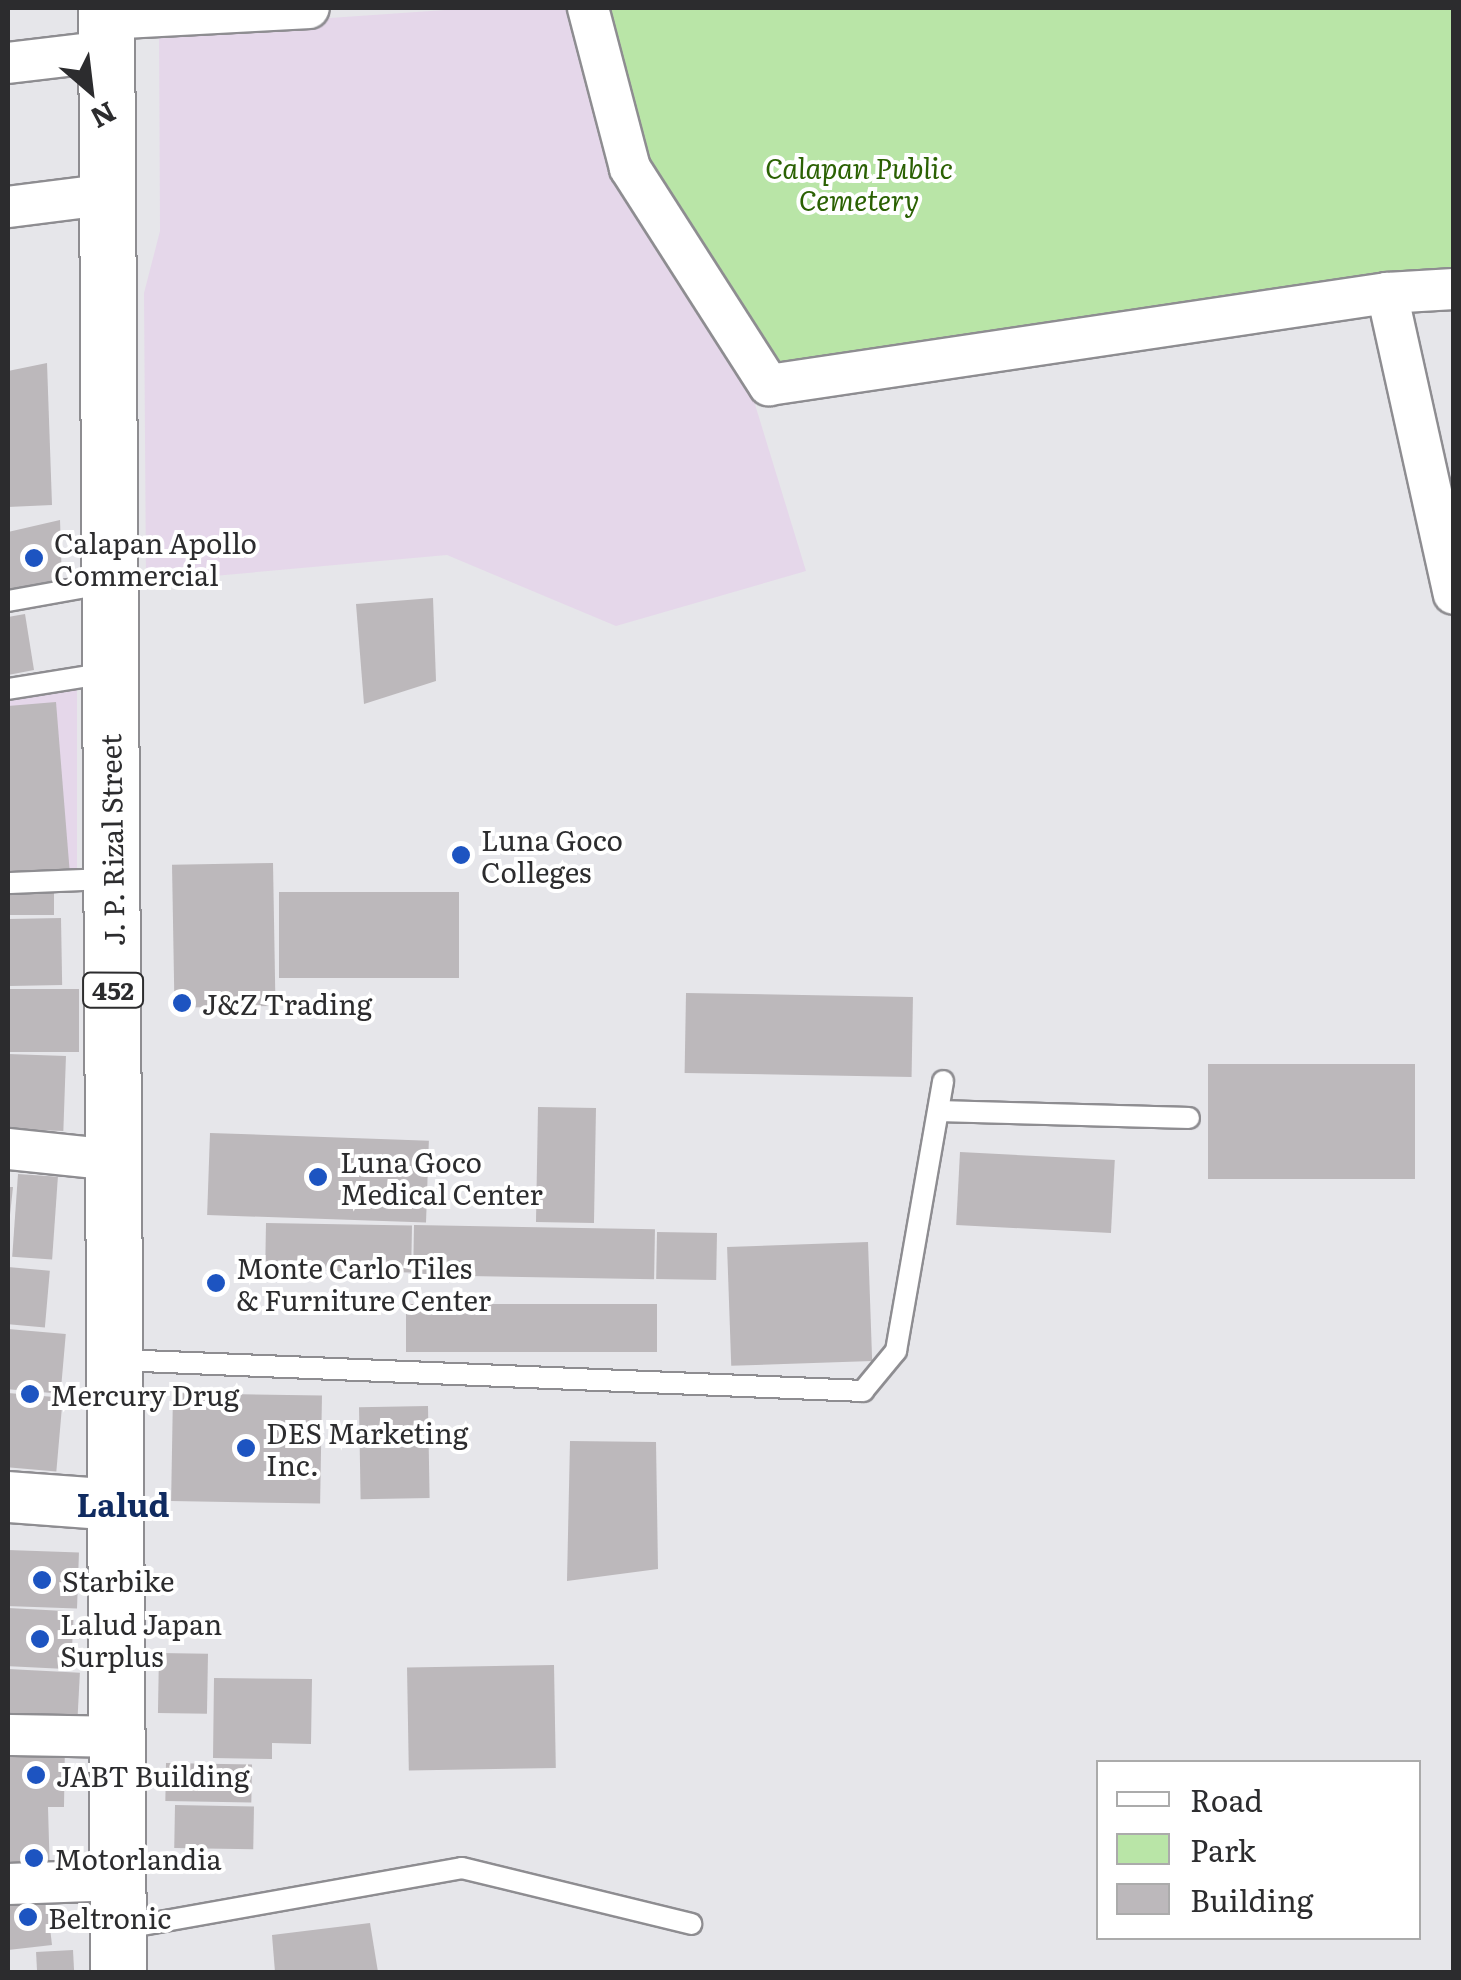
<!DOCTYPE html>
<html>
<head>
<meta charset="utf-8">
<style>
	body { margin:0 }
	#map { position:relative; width:1461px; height:1980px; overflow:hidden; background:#e6e6ea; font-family:Literata,serif }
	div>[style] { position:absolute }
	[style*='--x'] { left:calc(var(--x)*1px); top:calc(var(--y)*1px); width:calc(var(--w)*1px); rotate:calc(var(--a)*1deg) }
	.industrial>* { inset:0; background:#e5d7ea; transform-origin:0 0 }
	.green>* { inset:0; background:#b9e5a7 }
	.building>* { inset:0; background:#bcb8bb; transform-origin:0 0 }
	.roads { filter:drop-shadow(2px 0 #8e8d91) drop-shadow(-2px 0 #8e8d91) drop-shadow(0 2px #8e8d91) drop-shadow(0 -2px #8e8d91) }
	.service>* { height:20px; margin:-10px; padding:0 10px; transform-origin:10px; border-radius:10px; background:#fff }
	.minor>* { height:40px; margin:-20px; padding:0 20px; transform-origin:20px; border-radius:20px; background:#fff }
	.tertiary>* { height:50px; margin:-25px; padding:0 25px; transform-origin:25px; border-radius:25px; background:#fff }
	.trunk>* { height:55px; margin:-27.5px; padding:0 27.5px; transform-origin:27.5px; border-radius:27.5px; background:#fff }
	.dots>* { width:28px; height:28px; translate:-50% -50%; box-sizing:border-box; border:5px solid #fff; border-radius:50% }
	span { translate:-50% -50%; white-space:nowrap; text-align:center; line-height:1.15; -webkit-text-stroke:8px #fff; paint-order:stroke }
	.shield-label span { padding:2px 8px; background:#fff; border:2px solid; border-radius:8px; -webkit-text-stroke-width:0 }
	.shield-label { font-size:25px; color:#2c2c2e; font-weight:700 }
	.park-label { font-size:28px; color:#2b6103; font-style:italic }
	.poi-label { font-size:28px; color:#2c2c2e }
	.left { translate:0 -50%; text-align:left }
	.street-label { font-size:28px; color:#2c2c2e }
	.quarter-label { font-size:32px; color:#102b60; font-weight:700 }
	.frame { position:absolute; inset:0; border:10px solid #2c2c2e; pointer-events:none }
	.legend { position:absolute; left:1096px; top:1760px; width:325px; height:180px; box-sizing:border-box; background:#fff; border:2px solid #ababab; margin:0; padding:12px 18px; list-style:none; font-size:30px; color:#2c2c2e }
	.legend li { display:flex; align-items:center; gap:20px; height:50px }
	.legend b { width:50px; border:2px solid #ababab }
	.north { position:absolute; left:40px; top:40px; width:100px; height:100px; -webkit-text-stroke:8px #fff; paint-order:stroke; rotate:152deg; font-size:28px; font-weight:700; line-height:40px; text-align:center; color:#2c2c2e }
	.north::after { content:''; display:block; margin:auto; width:35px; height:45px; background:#2c2c2e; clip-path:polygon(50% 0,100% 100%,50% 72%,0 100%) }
</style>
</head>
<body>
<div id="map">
	<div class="industrial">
		<i style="clip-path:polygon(474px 8px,575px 8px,743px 365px,806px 571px,616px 626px,447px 555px,146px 582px,144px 293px,160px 231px,159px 30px)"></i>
		<i style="left:77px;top:686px;width:203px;height:70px;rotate:90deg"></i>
	</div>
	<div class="green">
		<i style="clip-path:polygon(598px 8px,1453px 8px,1453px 280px,770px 373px,636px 160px)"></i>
	</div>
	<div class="building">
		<i style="clip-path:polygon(47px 363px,52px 505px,8px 507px,8px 371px)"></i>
		<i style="clip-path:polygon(60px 520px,62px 583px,8px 594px,8px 532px)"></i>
		<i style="clip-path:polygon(433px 598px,436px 681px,364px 704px,356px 604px)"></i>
		<i style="clip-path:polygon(25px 614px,34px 670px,8px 675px,8px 617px)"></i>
		<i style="clip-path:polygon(56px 702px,70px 875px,8px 880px,8px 706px)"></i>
		<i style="left:273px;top:863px;width:143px;height:101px;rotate:89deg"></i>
		<i style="left:54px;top:892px;width:23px;height:46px;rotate:90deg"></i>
		<i style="left:459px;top:892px;width:86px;height:180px;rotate:90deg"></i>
		<i style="left:61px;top:918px;width:67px;height:53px;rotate:89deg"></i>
		<i style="left:8px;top:989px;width:71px;height:63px"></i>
		<i style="left:686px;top:993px;width:227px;height:80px;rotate:1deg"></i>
		<i style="left:8px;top:1054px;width:58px;height:75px;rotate:2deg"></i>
		<i style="left:1208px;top:1064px;width:207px;height:115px"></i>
		<i style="left:538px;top:1107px;width:58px;height:115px;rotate:1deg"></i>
		<i style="left:210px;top:1133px;width:219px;height:82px;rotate:2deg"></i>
		<i style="left:960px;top:1152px;width:155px;height:73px;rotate:3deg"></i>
		<i style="left:18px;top:1174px;width:40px;height:83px;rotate:4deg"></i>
		<i style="clip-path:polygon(8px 1187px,13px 1187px,10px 1215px,8px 1215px)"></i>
		<i style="left:266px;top:1223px;width:146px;height:47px;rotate:1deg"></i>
		<i style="left:414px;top:1225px;width:241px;height:50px;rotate:1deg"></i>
		<i style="left:657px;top:1232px;width:60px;height:47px;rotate:1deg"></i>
		<i style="left:868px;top:1242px;width:119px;height:141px;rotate:88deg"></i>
		<i style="left:8px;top:1267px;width:42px;height:57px;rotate:5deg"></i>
		<i style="left:406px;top:1304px;width:251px;height:48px"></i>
		<i style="left:8px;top:1329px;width:58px;height:60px;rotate:5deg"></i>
		<i style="left:8px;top:1393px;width:55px;height:74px;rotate:5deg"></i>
		<i style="left:173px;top:1393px;width:149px;height:108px;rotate:1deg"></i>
		<i style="left:428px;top:1406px;width:92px;height:69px;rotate:89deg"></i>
		<i style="clip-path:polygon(570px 1441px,656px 1442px,658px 1569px,567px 1581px)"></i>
		<i style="left:8px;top:1550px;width:71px;height:56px;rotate:2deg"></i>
		<i style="left:8px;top:1608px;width:66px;height:58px;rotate:3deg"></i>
		<i style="left:159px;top:1653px;width:49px;height:60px;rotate:1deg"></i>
		<i style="left:554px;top:1665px;width:103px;height:147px;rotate:89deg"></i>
		<i style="left:8px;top:1669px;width:72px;height:55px;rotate:3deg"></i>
		<i style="clip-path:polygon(214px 1678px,312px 1679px,311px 1744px,272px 1743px,272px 1759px,213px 1758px)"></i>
		<i style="clip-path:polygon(65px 1742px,64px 1807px,48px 1807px,50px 1877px,8px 1878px,8px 1743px)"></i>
		<i style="left:166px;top:1763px;width:86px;height:38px;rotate:1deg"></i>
		<i style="left:175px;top:1805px;width:79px;height:43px;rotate:1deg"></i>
		<i style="clip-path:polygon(45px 1886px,52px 1945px,8px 1950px,8px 1890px)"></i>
		<i style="clip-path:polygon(370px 1923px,378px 1972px,275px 1972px,272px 1935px)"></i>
		<i style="left:73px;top:1950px;width:22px;height:37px;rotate:87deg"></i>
	</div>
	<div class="roads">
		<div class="service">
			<i style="--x:8;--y:601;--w:102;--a:-10.2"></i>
			<i style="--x:8;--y:689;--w:100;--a:-9.2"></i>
			<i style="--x:8;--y:883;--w:101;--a:-2.3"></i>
			<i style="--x:939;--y:1111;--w:250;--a:1.6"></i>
			<i style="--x:118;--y:1360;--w:746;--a:2.38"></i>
			<i style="--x:863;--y:1391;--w:52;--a:-50.5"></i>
			<i style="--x:896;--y:1351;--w:274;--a:-80.1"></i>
			<i style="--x:120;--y:1929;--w:347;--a:-10.1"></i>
			<i style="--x:462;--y:1868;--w:236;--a:13.7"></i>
		</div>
		<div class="minor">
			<i style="--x:588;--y:8;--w:165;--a:75.3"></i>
			<i style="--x:630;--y:168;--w:258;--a:57.4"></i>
			<i style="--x:769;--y:385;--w:625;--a:-8.47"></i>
			<i style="--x:1387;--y:293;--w:67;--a:-3.4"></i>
			<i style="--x:106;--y:19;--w:203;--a:-3.1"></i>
			<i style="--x:8;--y:63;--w:101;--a:-6.8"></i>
			<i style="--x:8;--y:207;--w:104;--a:-7.2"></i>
			<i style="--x:1387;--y:293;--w:308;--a:77.5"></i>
			<i style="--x:8;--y:1149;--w:107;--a:5.9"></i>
			<i style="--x:8;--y:1735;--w:110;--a:1"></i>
			<i style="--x:8;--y:1884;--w:110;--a:-2.1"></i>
		</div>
		<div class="tertiary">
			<i style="--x:8;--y:1497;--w:108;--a:4.2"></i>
		</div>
		<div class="trunk">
			<i style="--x:106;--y:8;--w:1964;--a:89.65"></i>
		</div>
	</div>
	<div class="dots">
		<i style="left:34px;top:558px;background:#1d54c1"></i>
		<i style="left:461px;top:855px;background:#1d54c1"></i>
		<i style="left:182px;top:1003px;background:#1d54c1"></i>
		<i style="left:318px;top:1177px;background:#1d54c1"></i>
		<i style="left:216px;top:1283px;background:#1d54c1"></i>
		<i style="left:30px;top:1394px;background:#1d54c1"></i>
		<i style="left:246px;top:1448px;background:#1d54c1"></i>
		<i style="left:42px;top:1580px;background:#1d54c1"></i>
		<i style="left:40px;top:1639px;background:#1d54c1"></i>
		<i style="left:36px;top:1775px;background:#1d54c1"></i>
		<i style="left:34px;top:1858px;background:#1d54c1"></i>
		<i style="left:28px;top:1917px;background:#1d54c1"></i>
	</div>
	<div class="shield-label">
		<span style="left:113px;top:990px">452</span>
	</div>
	<div class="park-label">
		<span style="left:859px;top:183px">Calapan Public<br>Cemetery</span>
	</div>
	<div class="poi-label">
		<span class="left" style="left:54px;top:558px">Calapan Apollo<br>Commercial</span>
		<span class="left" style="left:481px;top:855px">Luna Goco<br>Colleges</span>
		<span class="left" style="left:202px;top:1003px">J&amp;Z Trading</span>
		<span class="left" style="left:340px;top:1177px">Luna Goco<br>Medical Center</span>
		<span class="left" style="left:236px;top:1283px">Monte Carlo Tiles<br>&amp; Furniture Center</span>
		<span class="left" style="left:50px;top:1394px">Mercury Drug</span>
		<span class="left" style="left:266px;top:1448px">DES Marketing<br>Inc.</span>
		<span class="left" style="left:62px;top:1580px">Starbike</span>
		<span class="left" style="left:60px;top:1639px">Lalud Japan<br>Surplus</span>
		<span class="left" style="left:56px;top:1775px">JABT Building</span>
		<span class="left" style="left:54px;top:1858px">Motorlandia</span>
		<span class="left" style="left:48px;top:1917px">Beltronic</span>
	</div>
	<div class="street-label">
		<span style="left:111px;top:840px;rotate:-91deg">J. P. Rizal Street</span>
	</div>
	<div class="quarter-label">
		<span style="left:123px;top:1503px">Lalud</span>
	</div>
	<div class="frame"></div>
	<ul class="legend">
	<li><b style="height:12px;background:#fff"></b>Road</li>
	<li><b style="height:28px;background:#b9e5a7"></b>Park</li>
	<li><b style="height:28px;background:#bcb8bb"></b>Building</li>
	</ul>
	<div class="north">N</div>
</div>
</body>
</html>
